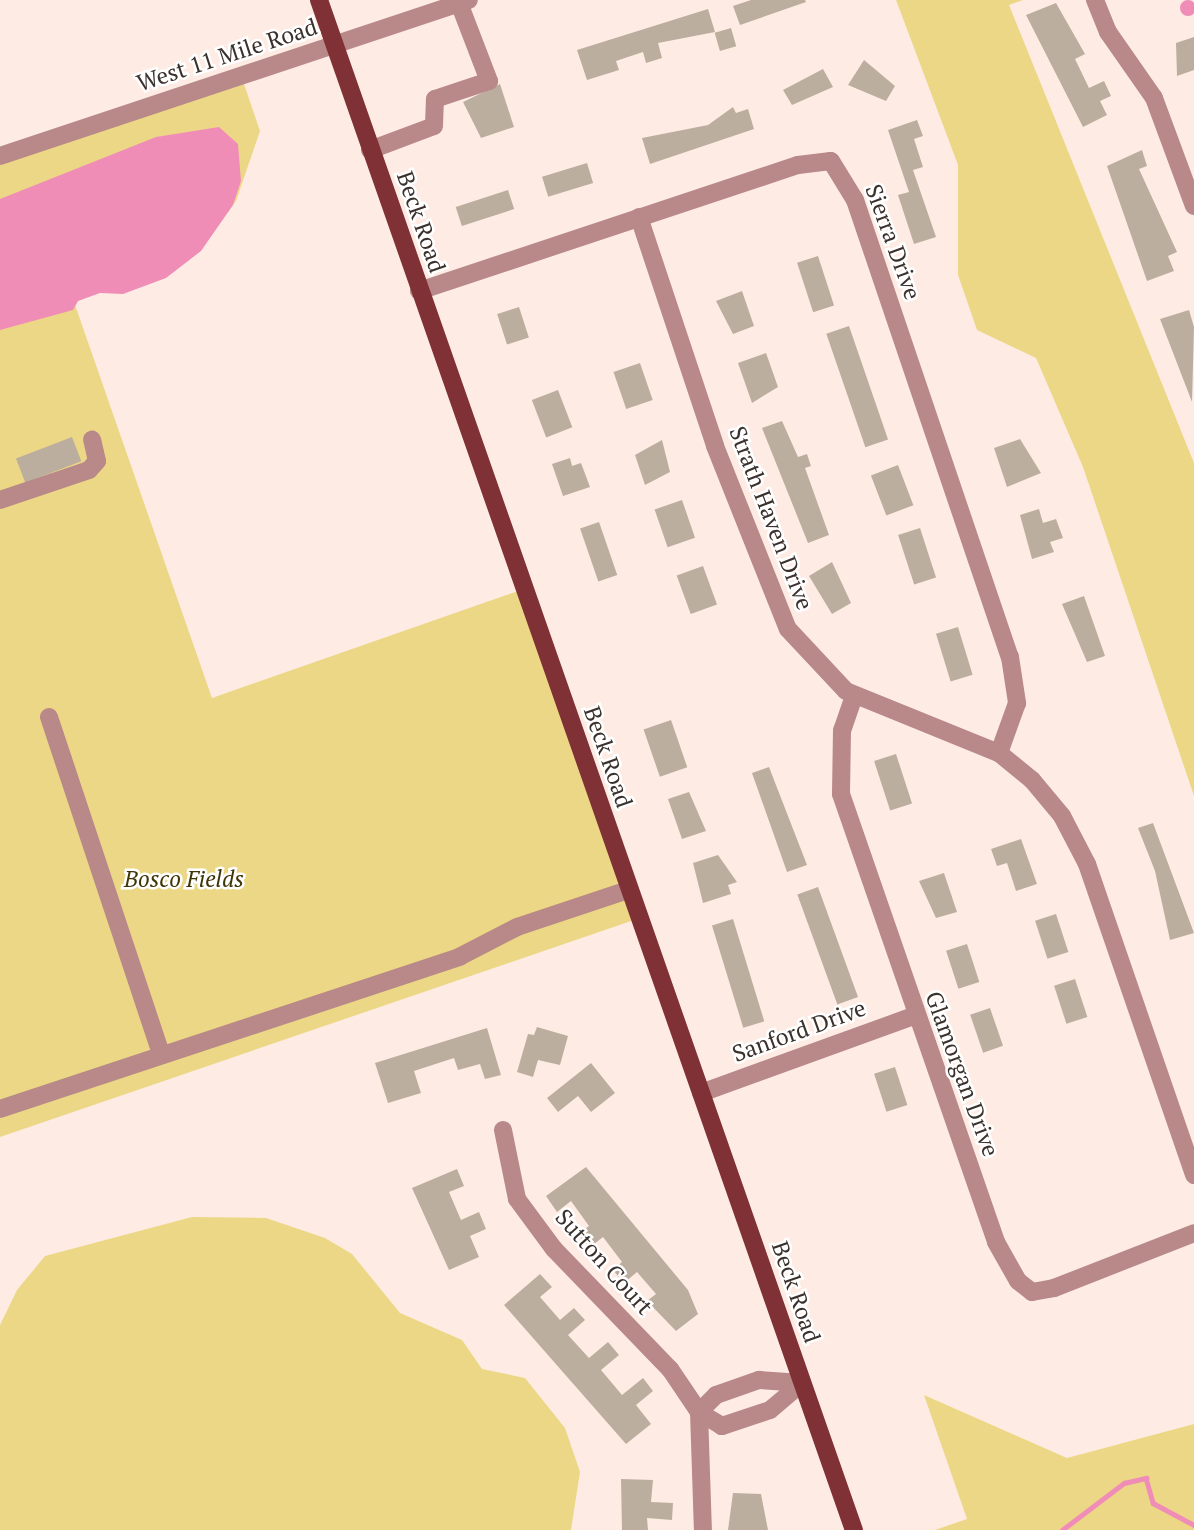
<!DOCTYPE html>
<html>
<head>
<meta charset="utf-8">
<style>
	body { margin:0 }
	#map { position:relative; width:1194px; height:1530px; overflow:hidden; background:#feece4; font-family:"PT Serif",serif }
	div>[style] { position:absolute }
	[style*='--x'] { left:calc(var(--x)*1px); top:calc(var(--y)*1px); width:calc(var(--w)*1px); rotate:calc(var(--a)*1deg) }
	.green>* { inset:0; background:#ecd786 }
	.water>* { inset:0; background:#f08db7 }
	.round { border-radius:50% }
	.stream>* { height:4.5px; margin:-2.25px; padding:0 2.25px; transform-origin:2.25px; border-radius:2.25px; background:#f08db7 }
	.building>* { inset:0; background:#bcae9e; transform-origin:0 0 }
	.minor>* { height:18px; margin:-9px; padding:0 9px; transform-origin:9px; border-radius:9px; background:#b88988 }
	.major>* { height:18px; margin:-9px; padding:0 9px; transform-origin:9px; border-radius:9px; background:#803136 }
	span { translate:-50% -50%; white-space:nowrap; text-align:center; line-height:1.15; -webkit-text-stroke:5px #fff; paint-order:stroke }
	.street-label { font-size:23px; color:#3a312d }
	.park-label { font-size:23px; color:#403506; font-style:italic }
</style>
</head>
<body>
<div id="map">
	<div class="green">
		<i style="clip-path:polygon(896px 0,1023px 0,1009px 5px,1194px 463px,1194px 796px,1083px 467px,1036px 358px,977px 330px,958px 275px,958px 165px)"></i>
		<i style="clip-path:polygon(243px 81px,260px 131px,236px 201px,215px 230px,74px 302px,212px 698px,521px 590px,637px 919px,0 1137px,0 162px)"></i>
		<i style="clip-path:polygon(192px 1217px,266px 1218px,325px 1238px,352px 1254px,400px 1313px,462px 1340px,482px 1369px,525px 1378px,565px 1428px,580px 1472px,571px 1530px,0 1530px,0 1325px,17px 1290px,45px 1256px)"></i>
		<i style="clip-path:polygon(924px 1395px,1067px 1458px,1194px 1424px,1194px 1530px,935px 1530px,967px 1519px)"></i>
	</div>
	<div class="water">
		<i class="round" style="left:1180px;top:0;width:16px;height:16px"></i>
		<i style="clip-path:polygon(219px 127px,238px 144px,241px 181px,233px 205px,201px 251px,166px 278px,123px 294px,100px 293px,78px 301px,73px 310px,0 330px,0 199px,156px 137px)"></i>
	</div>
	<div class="stream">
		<i style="--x:1062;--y:1530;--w:78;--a:-37.2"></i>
		<i style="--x:1124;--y:1483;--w:23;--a:-13"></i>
		<i style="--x:1146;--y:1478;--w:26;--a:74"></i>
		<i style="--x:1153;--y:1503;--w:47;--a:28.2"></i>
	</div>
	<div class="building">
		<i style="clip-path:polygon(751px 0,805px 0,806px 2px,740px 25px,733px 6px)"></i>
		<i style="clip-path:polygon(1056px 3px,1085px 54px,1075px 59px,1089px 88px,1104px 81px,1111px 96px,1100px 101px,1107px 115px,1083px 127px,1026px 15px)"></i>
		<i style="clip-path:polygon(708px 9px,715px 32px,658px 43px,662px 58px,646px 63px,643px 52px,616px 61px,619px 70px,587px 80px,577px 50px)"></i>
		<i style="left:731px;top:28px;width:19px;height:17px;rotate:74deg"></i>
		<i style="clip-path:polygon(1194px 37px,1194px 70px,1177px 76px,1176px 43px)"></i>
		<i style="clip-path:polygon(864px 60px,895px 86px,886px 101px,848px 85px)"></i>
		<i style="clip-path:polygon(823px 69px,833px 87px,792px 105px,783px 90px)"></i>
		<i style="clip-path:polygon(500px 84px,514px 127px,481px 138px,463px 102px)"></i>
		<i style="clip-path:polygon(733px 107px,736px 113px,748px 109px,754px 129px,650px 164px,642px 138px,708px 125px)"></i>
		<i style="clip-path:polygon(917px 120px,923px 136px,914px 139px,923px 167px,913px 170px,936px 237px,914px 244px,898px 195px,909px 192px,888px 130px)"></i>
		<i style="clip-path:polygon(1142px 150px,1147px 166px,1139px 169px,1177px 252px,1168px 256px,1174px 271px,1147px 281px,1107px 166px)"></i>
		<i style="left:587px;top:163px;width:21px;height:47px;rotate:73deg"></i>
		<i style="left:508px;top:190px;width:20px;height:55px;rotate:72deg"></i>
		<i style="left:818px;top:256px;width:52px;height:22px;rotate:72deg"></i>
		<i style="clip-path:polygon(742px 291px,754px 326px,733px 334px,716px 301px)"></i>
		<i style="left:519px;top:307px;width:32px;height:23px;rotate:72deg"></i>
		<i style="clip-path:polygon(1189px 310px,1194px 327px,1192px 402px,1160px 319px)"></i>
		<i style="left:849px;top:326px;width:120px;height:24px;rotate:71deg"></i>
		<i style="clip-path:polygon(766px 353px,778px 387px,752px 403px,738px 363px)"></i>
		<i style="left:640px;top:363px;width:39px;height:28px;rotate:71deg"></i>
		<i style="left:558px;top:390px;width:40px;height:28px;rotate:69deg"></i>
		<i style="clip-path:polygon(782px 421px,798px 457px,807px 454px,811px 466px,805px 468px,829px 535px,808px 543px,762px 428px)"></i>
		<i style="left:72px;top:437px;width:26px;height:60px;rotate:69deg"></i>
		<i style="clip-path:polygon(1020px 439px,1041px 473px,1007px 487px,994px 448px)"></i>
		<i style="clip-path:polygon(662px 440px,670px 472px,645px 485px,635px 455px)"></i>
		<i style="clip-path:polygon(570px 458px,572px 466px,581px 463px,590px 487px,563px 496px,552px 464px)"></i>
		<i style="left:898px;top:465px;width:43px;height:29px;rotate:69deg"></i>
		<i style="left:682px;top:500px;width:40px;height:29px;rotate:71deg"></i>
		<i style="clip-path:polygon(1039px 509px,1043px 523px,1056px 519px,1063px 538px,1050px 542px,1054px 552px,1032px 559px,1020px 515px)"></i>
		<i style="left:599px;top:522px;width:56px;height:20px;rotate:71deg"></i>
		<i style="left:920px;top:528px;width:52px;height:23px;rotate:72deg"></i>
		<i style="clip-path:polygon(832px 562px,851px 603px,832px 614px,809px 576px)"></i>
		<i style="left:703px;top:566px;width:41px;height:28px;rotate:70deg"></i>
		<i style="clip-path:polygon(1084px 596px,1105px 656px,1087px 662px,1062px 604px)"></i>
		<i style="left:958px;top:627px;width:50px;height:23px;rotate:73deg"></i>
		<i style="left:671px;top:720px;width:50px;height:29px;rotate:71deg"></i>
		<i style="left:896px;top:754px;width:52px;height:23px;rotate:72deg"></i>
		<i style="clip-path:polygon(769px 767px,807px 865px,787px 872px,752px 773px)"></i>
		<i style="clip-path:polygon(689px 792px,706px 831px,682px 839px,668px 799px)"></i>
		<i style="clip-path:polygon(1153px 823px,1194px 933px,1170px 940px,1155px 871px,1138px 828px)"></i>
		<i style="clip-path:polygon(1021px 839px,1037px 884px,1016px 891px,1007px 863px,997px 866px,991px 849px)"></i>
		<i style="clip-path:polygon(718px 855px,737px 882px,728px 885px,731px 894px,703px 903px,693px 863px)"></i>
		<i style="clip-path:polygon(944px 873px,957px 912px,936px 918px,919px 881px)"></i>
		<i style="left:818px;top:887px;width:117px;height:22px;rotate:70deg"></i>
		<i style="left:1056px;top:914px;width:40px;height:22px;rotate:72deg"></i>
		<i style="left:733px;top:919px;width:107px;height:22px;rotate:73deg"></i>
		<i style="left:967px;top:944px;width:40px;height:22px;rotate:72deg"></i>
		<i style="left:1075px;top:979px;width:40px;height:22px;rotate:72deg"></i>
		<i style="left:990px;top:1008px;width:40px;height:21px;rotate:71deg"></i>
		<i style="clip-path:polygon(537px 1027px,568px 1036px,560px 1065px,538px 1060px,533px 1077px,517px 1072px,528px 1034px,534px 1035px)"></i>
		<i style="clip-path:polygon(487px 1028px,501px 1075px,485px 1079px,480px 1064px,458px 1070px,454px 1058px,414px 1071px,421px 1093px,388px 1103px,375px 1063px)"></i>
		<i style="clip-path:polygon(591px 1063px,615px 1093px,591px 1112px,578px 1096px,558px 1112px,547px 1098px)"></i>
		<i style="left:895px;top:1067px;width:40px;height:22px;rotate:72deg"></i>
		<i style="clip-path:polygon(586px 1167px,688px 1290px,698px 1314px,676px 1331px,647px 1301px,656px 1294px,637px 1272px,624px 1283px,613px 1270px,622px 1262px,603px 1237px,589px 1248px,578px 1234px,589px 1226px,571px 1201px,557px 1212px,546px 1196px)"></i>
		<i style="clip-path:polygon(457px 1169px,464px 1186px,449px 1192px,461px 1220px,479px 1212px,486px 1229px,470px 1236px,479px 1257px,449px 1270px,412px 1188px)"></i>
		<i style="clip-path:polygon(540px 1274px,552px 1287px,540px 1297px,560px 1320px,574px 1308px,585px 1320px,568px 1335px,589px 1358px,608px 1342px,619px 1355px,601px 1370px,622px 1395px,643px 1378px,653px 1391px,636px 1405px,651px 1424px,626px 1444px,504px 1305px)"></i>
		<i style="clip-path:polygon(621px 1479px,653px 1480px,651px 1502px,673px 1503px,672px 1520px,647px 1518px,648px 1530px,622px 1530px)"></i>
		<i style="clip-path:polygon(733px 1493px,761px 1494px,768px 1530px,728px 1530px)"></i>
	</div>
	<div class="minor">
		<i style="--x:1095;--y:0;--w:35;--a:68"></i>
		<i style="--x:1108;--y:32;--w:80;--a:55.1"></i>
		<i style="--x:1154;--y:98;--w:115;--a:69.7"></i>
		<i style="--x:370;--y:150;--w:68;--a:-20.6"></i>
		<i style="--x:434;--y:126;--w:27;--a:-88"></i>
		<i style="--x:435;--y:99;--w:57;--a:-18.4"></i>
		<i style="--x:489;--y:81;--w:84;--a:-111"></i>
		<i style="--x:0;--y:156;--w:494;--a:-18.4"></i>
		<i style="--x:639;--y:217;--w:241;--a:71.6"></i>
		<i style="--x:715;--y:446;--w:197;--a:68.3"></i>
		<i style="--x:788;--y:629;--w:85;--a:46.9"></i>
		<i style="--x:846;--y:691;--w:165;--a:22.1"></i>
		<i style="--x:999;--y:753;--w:43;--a:39.3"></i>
		<i style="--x:1032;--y:780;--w:47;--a:50.2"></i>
		<i style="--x:1062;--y:816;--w:54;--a:62.5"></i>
		<i style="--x:1087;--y:864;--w:329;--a:71"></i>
		<i style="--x:419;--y:291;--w:399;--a:-18.4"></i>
		<i style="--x:798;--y:165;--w:33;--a:-7"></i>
		<i style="--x:831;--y:161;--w:46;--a:58.4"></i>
		<i style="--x:855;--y:200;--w:483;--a:71.3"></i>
		<i style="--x:1010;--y:657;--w:47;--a:81.3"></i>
		<i style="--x:1017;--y:703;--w:53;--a:109.8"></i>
		<i style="--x:0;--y:500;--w:94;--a:-18.6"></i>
		<i style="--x:89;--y:470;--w:12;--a:-48"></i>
		<i style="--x:97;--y:461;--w:22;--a:-103"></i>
		<i style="--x:854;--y:696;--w:36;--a:109"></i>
		<i style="--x:842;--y:730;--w:64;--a:90.9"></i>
		<i style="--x:841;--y:794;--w:474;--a:70.9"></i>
		<i style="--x:996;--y:1242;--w:45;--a:60.6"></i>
		<i style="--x:1018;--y:1281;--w:18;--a:38"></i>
		<i style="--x:1032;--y:1292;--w:22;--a:-10"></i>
		<i style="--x:1054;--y:1288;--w:150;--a:-21.4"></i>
		<i style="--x:49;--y:717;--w:354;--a:71.6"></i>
		<i style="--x:701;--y:1093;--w:226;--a:-19.9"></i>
		<i style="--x:0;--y:1109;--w:484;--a:-18.3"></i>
		<i style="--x:459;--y:957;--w:65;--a:-27.3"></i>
		<i style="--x:517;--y:927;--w:117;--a:-18.4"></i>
		<i style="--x:503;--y:1130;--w:70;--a:78.5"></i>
		<i style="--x:517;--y:1199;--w:62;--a:53.5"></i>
		<i style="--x:554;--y:1249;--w:167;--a:46"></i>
		<i style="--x:670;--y:1369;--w:52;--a:56"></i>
		<i style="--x:699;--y:1412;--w:118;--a:88.1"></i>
		<i style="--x:759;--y:1380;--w:43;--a:4"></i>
		<i style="--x:802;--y:1383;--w:42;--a:139.8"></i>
		<i style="--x:770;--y:1410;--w:51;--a:161.6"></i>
		<i style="--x:722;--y:1426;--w:27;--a:-149"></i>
		<i style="--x:699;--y:1412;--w:24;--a:-45"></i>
		<i style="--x:716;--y:1395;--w:46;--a:-19.2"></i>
	</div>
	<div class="major">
		<i style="--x:319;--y:0;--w:1621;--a:70.73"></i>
	</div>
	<div class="street-label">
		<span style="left:227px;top:55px;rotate:-18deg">West 11 Mile Road</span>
		<span style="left:421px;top:222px;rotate:71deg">Beck Road</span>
		<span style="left:893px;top:242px;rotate:70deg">Sierra Drive</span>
		<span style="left:771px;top:518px;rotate:69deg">Strath Haven Drive</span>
		<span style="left:608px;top:757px;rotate:71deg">Beck Road</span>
		<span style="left:799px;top:1031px;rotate:-20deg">Sanford Drive</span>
		<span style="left:962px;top:1074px;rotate:70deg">Glamorgan Drive</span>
		<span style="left:604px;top:1262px;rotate:48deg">Sutton Court</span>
		<span style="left:796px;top:1292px;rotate:71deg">Beck Road</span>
	</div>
	<div class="park-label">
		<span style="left:184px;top:879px">Bosco Fields</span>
	</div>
</div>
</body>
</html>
